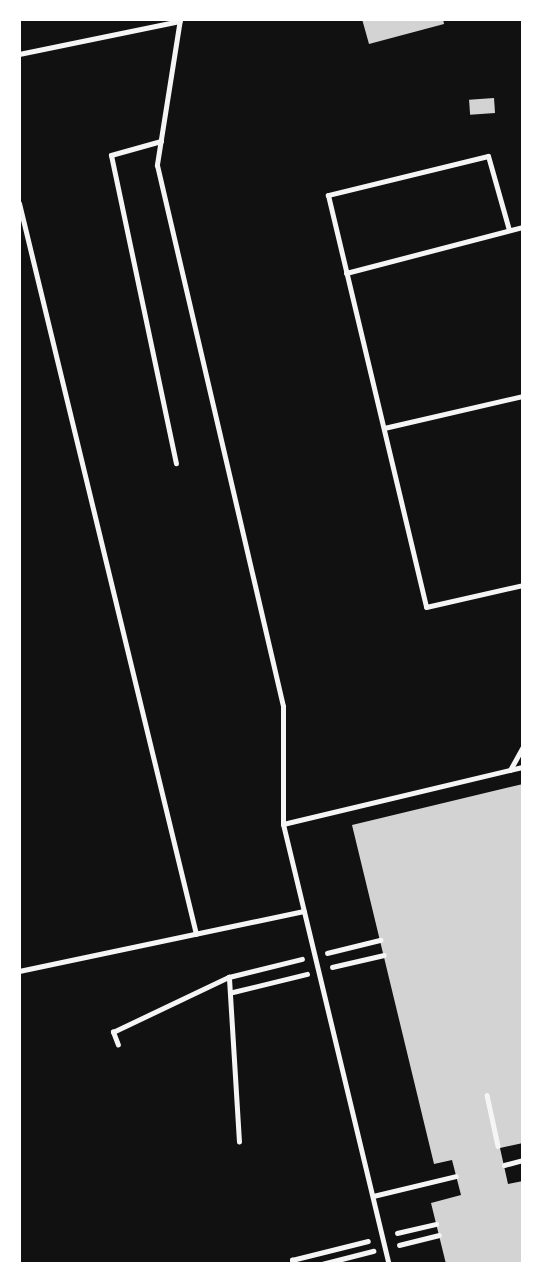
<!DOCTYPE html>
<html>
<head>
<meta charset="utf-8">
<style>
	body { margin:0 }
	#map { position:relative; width:542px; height:1283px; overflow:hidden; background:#111; font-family:"Alegreya Sans",sans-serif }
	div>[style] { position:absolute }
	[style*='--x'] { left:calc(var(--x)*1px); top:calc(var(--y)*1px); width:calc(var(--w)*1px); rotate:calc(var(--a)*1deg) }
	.building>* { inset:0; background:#d3d3d3; transform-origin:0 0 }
	.path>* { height:4.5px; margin:-2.25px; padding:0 2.25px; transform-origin:2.25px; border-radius:2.25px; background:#f5f5f5 }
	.service>* { height:5px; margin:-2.5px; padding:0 2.5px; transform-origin:2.5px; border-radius:2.5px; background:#f5f5f5 }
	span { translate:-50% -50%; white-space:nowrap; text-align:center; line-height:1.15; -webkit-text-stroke:6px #fff; paint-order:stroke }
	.frame { position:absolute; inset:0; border:21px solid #fff; pointer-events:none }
</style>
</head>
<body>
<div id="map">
	<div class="building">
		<i style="clip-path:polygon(362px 19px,443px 19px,444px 24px,369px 44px)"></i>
		<i style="left:494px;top:98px;width:15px;height:25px;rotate:86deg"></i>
		<i style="clip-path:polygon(523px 784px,523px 1143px,500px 1148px,508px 1184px,523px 1181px,523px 1264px,446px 1264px,431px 1203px,461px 1195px,452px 1160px,434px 1164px,352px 825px)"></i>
	</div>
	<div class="path">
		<i style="--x:327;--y:953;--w:55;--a:-13.8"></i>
		<i style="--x:332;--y:967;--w:53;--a:-13"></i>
		<i style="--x:233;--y:992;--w:76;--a:-13.7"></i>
		<i style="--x:118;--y:1045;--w:14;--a:-111"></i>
		<i style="--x:113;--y:1032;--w:128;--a:-25.4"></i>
		<i style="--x:487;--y:1095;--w:52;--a:77.8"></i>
		<i style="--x:239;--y:1142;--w:165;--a:-93.5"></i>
		<i style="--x:229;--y:977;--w:75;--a:-13.9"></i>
		<i style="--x:397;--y:1233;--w:40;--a:-13"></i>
		<i style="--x:399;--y:1245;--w:41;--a:-14"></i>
		<i style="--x:293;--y:1264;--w:4;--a:-104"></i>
		<i style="--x:292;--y:1260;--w:78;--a:-14"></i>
		<i style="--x:322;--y:1264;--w:53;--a:-14.3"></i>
	</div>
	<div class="service">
		<i style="--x:180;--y:19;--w:148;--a:99"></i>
		<i style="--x:157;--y:165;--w:555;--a:76.89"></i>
		<i style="--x:283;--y:706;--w:118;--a:90"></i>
		<i style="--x:283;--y:824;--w:453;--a:76.5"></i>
		<i style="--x:19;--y:54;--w:164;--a:-11.6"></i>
		<i style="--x:161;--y:141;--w:52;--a:164.4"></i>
		<i style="--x:111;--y:155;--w:315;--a:78.1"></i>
		<i style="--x:19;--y:203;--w:752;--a:76.39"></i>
		<i style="--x:509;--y:230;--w:77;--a:-105.8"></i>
		<i style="--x:488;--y:156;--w:165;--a:166.3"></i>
		<i style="--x:328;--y:195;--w:423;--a:76.6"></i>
		<i style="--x:426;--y:607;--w:99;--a:-12.8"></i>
		<i style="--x:346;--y:273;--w:183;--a:-14.6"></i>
		<i style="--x:384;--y:428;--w:143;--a:-13"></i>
		<i style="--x:510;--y:770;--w:26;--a:-61"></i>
		<i style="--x:283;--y:824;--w:247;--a:-13.4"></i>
		<i style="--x:19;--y:971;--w:291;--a:-11.9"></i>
		<i style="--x:504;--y:1165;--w:20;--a:-15"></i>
		<i style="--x:373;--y:1196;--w:85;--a:-13.5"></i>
	</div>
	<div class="frame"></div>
</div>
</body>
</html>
